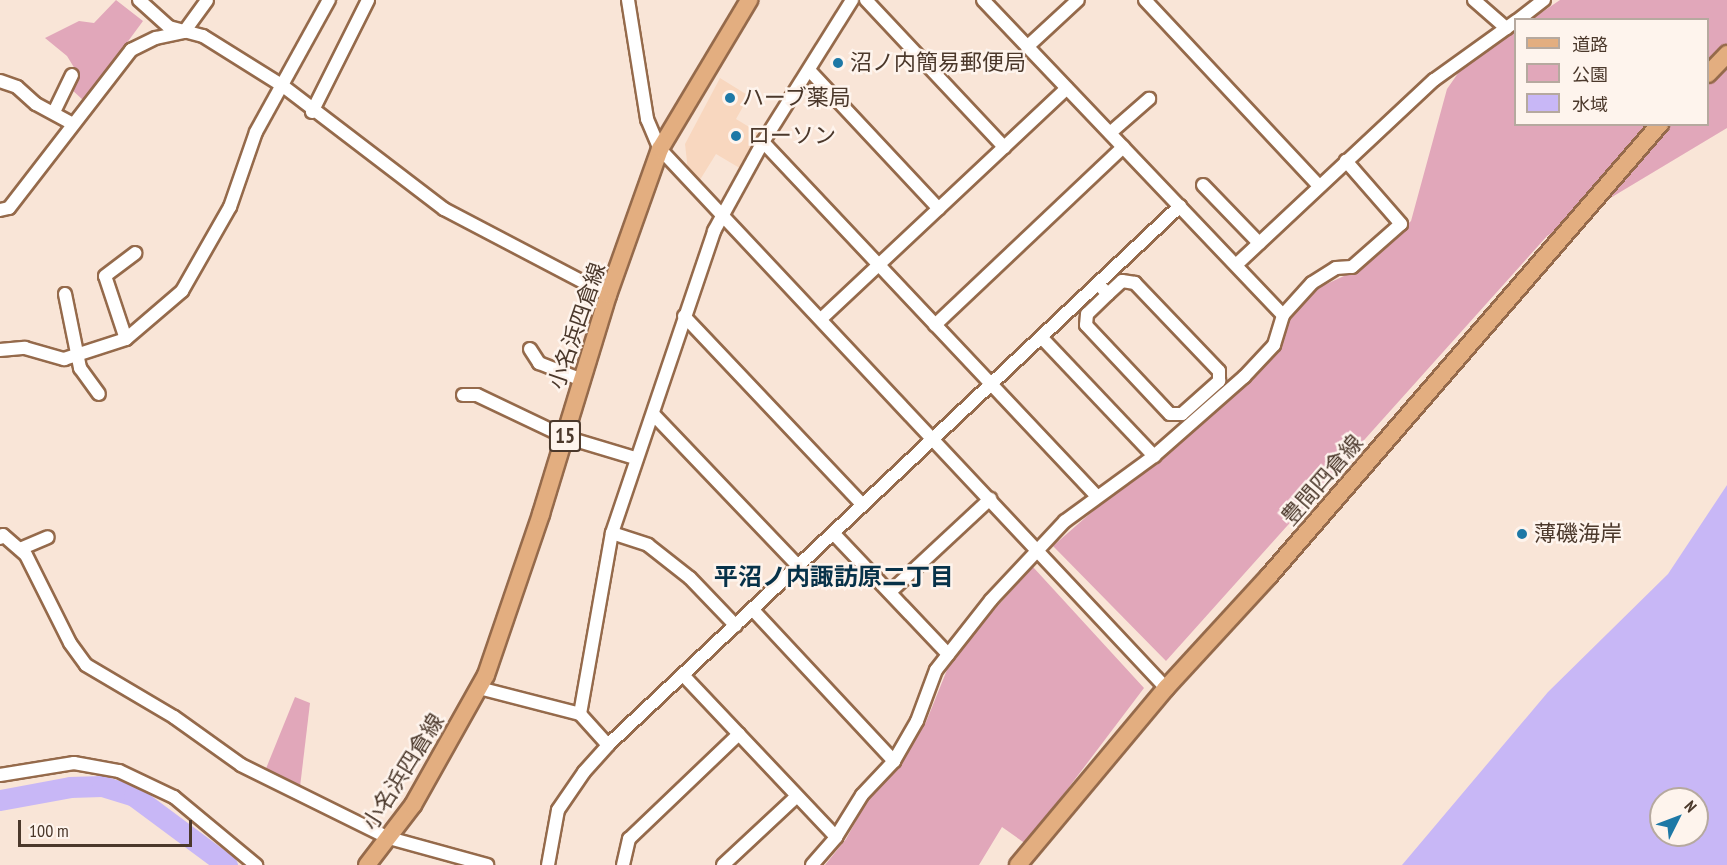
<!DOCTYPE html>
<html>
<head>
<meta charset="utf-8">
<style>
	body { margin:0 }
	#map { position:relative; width:1727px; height:865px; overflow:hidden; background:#f9e5d7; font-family:"PT Sans Narrow","Noto Sans JP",sans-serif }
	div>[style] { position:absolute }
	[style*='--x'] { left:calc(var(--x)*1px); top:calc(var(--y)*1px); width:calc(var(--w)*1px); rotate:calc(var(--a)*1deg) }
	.built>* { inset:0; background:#f8d7bf }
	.green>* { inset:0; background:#e1a7ba }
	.water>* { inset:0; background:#c8b7f6 }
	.river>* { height:21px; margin:-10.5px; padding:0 10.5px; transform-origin:10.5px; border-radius:10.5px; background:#c8b7f6 }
	.roads { filter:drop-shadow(2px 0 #956a4b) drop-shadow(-2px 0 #956a4b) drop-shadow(0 2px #956a4b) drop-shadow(0 -2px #956a4b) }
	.minor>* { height:12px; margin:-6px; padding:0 6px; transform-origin:6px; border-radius:6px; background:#fff }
	.major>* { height:16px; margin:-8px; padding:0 8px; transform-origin:8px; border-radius:8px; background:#e3ae80 }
	.dots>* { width:16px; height:16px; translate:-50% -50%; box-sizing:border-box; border:3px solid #fef4ed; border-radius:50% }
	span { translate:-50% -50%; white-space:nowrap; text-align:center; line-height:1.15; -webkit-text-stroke:5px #fef4ed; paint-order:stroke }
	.shield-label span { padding:2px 4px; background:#fef4ed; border:2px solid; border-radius:4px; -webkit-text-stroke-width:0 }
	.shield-label { font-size:21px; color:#4b382b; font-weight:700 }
	.poi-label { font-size:22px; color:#4b382b }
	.left { translate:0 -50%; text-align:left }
	.street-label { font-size:22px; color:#4b382b }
	.neighbourhood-label { font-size:24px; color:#073249; font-weight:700 }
	.legend { position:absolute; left:1514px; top:18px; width:195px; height:108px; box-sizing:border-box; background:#fef4ed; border:2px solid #b6a99f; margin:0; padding:8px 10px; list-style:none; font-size:18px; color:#4b382b }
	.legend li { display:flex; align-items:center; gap:12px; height:30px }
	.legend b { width:30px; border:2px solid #b6a99f }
	.north { position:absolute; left:1649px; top:787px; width:60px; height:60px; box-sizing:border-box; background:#fef4ed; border:2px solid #b6a99f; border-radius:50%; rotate:48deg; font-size:16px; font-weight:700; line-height:24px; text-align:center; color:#4b382b }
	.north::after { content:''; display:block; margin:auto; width:21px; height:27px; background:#1d78a6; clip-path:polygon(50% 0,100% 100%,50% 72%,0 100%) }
	.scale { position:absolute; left:18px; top:820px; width:174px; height:27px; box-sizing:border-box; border:3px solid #4b382b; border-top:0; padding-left:8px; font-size:18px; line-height:21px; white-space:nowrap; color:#4b382b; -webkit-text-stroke:4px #fef4ed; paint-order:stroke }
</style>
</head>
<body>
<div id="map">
	<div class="built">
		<i style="clip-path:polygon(720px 78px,749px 96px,736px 119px,764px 136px,743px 170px,716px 154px,698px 183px,688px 171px,685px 144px)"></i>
	</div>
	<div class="green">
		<i style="clip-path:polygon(116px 0,143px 21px,84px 101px,70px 88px,78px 74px,67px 56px,45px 38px,79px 21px,94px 23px)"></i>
		<i style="clip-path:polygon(1560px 0,1727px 0,1727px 128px,1547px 236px,1166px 661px,1053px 546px,1280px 347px,1290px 318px,1320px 287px,1357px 270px,1411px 221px,1447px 89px,1461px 69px,1515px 31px,1516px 124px,1708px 124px,1708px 20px,1532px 19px)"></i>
		<i style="clip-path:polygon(1033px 567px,1144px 688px,1026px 844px,1002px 827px,979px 865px,825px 865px,846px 839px,867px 801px,899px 767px,926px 722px,953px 655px)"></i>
		<i style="clip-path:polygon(295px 697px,310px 703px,300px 787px,265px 771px)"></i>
	</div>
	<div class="water">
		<i style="clip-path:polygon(evenodd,1727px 485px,1727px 865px,1402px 865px,1548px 692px,1668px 574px,1727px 485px,1661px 799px,1697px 799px,1697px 835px,1661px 835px,1661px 799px)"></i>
	</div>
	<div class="river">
		<i style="--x:0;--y:800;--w:71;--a:-10.5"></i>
		<i style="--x:70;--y:787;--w:32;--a:-2"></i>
		<i style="--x:102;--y:786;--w:34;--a:17"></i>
		<i style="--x:134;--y:796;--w:116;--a:36.6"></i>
	</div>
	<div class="roads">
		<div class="minor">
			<i style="--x:139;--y:0;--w:40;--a:42"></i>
			<i style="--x:169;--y:27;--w:35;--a:15"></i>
			<i style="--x:203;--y:36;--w:94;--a:32"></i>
			<i style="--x:283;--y:86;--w:203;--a:37.4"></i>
			<i style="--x:444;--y:209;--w:185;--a:27.7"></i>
			<i style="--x:628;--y:0;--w:121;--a:80.9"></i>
			<i style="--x:647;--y:119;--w:33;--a:67"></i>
			<i style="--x:660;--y:149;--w:739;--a:46.81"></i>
			<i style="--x:866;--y:0;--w:202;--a:46.8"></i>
			<i style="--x:983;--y:0;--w:435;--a:46.4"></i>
			<i style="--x:1145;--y:0;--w:255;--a:46.9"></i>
			<i style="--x:1474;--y:0;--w:43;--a:41.2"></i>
			<i style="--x:1518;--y:20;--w:33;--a:-38"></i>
			<i style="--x:1027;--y:47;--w:69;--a:-42.7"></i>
			<i style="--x:809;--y:70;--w:190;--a:46.9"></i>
			<i style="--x:0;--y:81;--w:18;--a:19"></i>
			<i style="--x:17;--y:87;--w:25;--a:42"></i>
			<i style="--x:36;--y:104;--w:42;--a:28.4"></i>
			<i style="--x:54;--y:112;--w:41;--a:-64.1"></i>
			<i style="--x:312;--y:112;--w:125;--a:-63.4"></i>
			<i style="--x:1110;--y:133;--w:52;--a:-41.1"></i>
			<i style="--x:763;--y:142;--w:487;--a:46.7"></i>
			<i style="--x:1203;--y:185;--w:81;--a:46"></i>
			<i style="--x:0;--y:210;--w:9;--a:-13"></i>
			<i style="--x:9;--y:208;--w:200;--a:-52.3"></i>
			<i style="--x:131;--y:50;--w:28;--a:-26"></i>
			<i style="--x:156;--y:38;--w:29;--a:-12"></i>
			<i style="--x:184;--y:32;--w:39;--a:-54"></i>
			<i style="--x:1236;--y:265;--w:271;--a:-43.1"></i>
			<i style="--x:1434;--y:80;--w:101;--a:-35.7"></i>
			<i style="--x:1098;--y:284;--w:14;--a:45"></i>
			<i style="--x:1108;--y:294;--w:29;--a:136"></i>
			<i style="--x:1087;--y:314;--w:11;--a:95"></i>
			<i style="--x:1086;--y:325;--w:122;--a:46.7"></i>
			<i style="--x:1170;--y:414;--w:12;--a:0"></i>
			<i style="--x:1182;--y:414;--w:50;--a:-41.7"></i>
			<i style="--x:1219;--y:381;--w:10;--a:-90"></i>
			<i style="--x:1219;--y:371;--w:122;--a:-133.7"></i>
			<i style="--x:1135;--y:283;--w:13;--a:-171"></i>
			<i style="--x:1122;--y:281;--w:19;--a:137"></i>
			<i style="--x:65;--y:294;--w:76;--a:78.5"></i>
			<i style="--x:80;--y:368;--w:32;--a:54"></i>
			<i style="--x:684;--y:316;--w:260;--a:46.6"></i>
			<i style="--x:821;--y:319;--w:337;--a:-43.2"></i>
			<i style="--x:935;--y:325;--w:259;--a:-43.4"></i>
			<i style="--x:1042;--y:338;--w:163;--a:46.5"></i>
			<i style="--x:126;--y:339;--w:66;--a:-108.4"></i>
			<i style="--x:105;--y:276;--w:38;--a:-37"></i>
			<i style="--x:530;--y:349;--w:17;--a:57"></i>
			<i style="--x:539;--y:363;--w:46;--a:21.6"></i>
			<i style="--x:0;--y:350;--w:25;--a:-5"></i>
			<i style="--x:25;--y:348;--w:41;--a:15.8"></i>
			<i style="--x:64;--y:359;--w:65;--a:-17.9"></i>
			<i style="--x:126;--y:339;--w:74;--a:-40.6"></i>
			<i style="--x:182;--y:291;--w:97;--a:-60.3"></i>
			<i style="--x:230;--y:207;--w:79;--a:-70.9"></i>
			<i style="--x:256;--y:132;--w:151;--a:-61.1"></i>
			<i style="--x:463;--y:395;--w:14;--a:0"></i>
			<i style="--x:477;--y:395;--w:98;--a:25.5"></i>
			<i style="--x:565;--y:437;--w:73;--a:16.7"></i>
			<i style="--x:653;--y:414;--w:211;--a:46.3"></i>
			<i style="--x:612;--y:533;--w:38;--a:18"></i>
			<i style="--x:648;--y:545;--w:53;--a:38.2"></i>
			<i style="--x:690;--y:578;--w:66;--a:46.2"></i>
			<i style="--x:834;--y:534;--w:166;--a:46.5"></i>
			<i style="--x:0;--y:538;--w:4;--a:-45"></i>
			<i style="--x:3;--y:535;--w:30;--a:41"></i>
			<i style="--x:26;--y:555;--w:98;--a:63.4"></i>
			<i style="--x:70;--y:643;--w:27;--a:54"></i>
			<i style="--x:86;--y:665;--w:102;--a:30.6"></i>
			<i style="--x:174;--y:717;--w:82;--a:35.6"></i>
			<i style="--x:241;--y:765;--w:165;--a:26.3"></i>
			<i style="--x:389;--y:838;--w:102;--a:15.4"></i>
			<i style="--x:20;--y:549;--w:30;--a:-23"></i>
			<i style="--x:890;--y:592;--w:137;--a:-42.9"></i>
			<i style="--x:753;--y:610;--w:207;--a:47"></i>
			<i style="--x:683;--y:675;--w:223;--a:46.6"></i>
			<i style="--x:479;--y:688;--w:104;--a:14.4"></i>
			<i style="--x:580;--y:714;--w:42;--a:47.9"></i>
			<i style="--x:580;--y:714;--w:184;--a:-80"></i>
			<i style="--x:612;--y:533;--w:319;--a:-71.3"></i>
			<i style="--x:714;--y:231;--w:102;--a:-61.2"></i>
			<i style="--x:763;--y:142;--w:168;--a:-57.9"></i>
			<i style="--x:0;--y:775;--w:75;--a:-9.2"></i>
			<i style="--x:74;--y:763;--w:46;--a:10.1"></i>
			<i style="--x:119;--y:771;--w:61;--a:25.3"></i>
			<i style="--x:174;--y:797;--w:107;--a:39.7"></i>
			<i style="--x:548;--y:865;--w:56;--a:-79.7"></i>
			<i style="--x:558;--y:810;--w:46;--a:-55.6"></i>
			<i style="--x:584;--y:772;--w:36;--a:-48"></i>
			<i style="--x:608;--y:745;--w:786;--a:-43.3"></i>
			<i style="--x:623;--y:865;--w:27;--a:-77"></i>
			<i style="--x:629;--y:839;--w:152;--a:-43.7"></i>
			<i style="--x:723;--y:865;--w:101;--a:-43"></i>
			<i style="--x:812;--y:865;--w:37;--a:-49"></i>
			<i style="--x:836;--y:837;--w:49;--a:-58.2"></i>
			<i style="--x:862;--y:795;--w:47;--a:-46.7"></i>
			<i style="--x:894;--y:761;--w:46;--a:-60.1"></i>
			<i style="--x:917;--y:721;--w:54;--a:-69.6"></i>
			<i style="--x:936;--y:670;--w:89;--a:-51.8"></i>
			<i style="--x:991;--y:600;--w:108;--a:-46.9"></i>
			<i style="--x:1065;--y:521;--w:110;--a:-36.1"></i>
			<i style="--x:1154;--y:456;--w:120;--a:-41.3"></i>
			<i style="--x:1244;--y:377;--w:44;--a:-46.8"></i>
			<i style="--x:1274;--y:345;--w:31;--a:-73"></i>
			<i style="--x:1283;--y:315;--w:43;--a:-47.8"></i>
			<i style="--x:1312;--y:283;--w:28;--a:-32"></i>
			<i style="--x:1336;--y:268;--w:16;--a:-4"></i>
			<i style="--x:1352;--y:267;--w:65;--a:-41.3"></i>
			<i style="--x:1401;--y:224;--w:84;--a:-131.1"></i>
		</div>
		<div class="major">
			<i style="--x:1708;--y:74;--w:28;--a:-46"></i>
			<i style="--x:367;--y:865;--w:76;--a:-52.5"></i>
			<i style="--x:413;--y:805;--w:149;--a:-60.7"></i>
			<i style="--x:486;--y:675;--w:170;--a:-71.1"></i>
			<i style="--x:541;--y:514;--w:229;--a:-73"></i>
			<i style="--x:608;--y:295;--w:155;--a:-70.4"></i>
			<i style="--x:660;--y:149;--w:174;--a:-59.1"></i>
			<i style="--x:1018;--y:865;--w:231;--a:-50.1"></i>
			<i style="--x:1166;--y:688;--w:152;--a:-47.4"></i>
			<i style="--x:1269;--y:576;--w:598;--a:-49.14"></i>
		</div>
	</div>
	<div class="dots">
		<i style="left:838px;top:63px;background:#1d78a6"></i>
		<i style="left:730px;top:98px;background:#1d78a6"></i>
		<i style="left:736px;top:136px;background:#1d78a6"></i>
		<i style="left:1522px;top:534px;background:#1d78a6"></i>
	</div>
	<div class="shield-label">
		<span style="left:565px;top:436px">15</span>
	</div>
	<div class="poi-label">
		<span class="left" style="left:850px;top:63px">沼ノ内簡易郵便局</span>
		<span class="left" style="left:742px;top:98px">ハーブ薬局</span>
		<span class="left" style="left:748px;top:136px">ローソン</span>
		<span class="left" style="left:1534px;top:534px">薄磯海岸</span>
	</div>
	<div class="street-label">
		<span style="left:577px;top:326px;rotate:-71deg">小名浜四倉線</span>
		<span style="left:1322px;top:480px;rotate:-49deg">豊間四倉線</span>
		<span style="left:403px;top:772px;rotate:-58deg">小名浜四倉線</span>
	</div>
	<div class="neighbourhood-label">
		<span style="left:834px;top:577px">平沼ノ内諏訪原二丁目</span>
	</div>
	<ul class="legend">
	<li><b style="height:8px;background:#e3ae80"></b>道路</li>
	<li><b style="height:16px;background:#e1a7ba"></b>公園</li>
	<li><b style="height:16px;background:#c8b7f6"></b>水域</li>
	</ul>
	<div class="north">N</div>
	<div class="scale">100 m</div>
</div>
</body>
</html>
